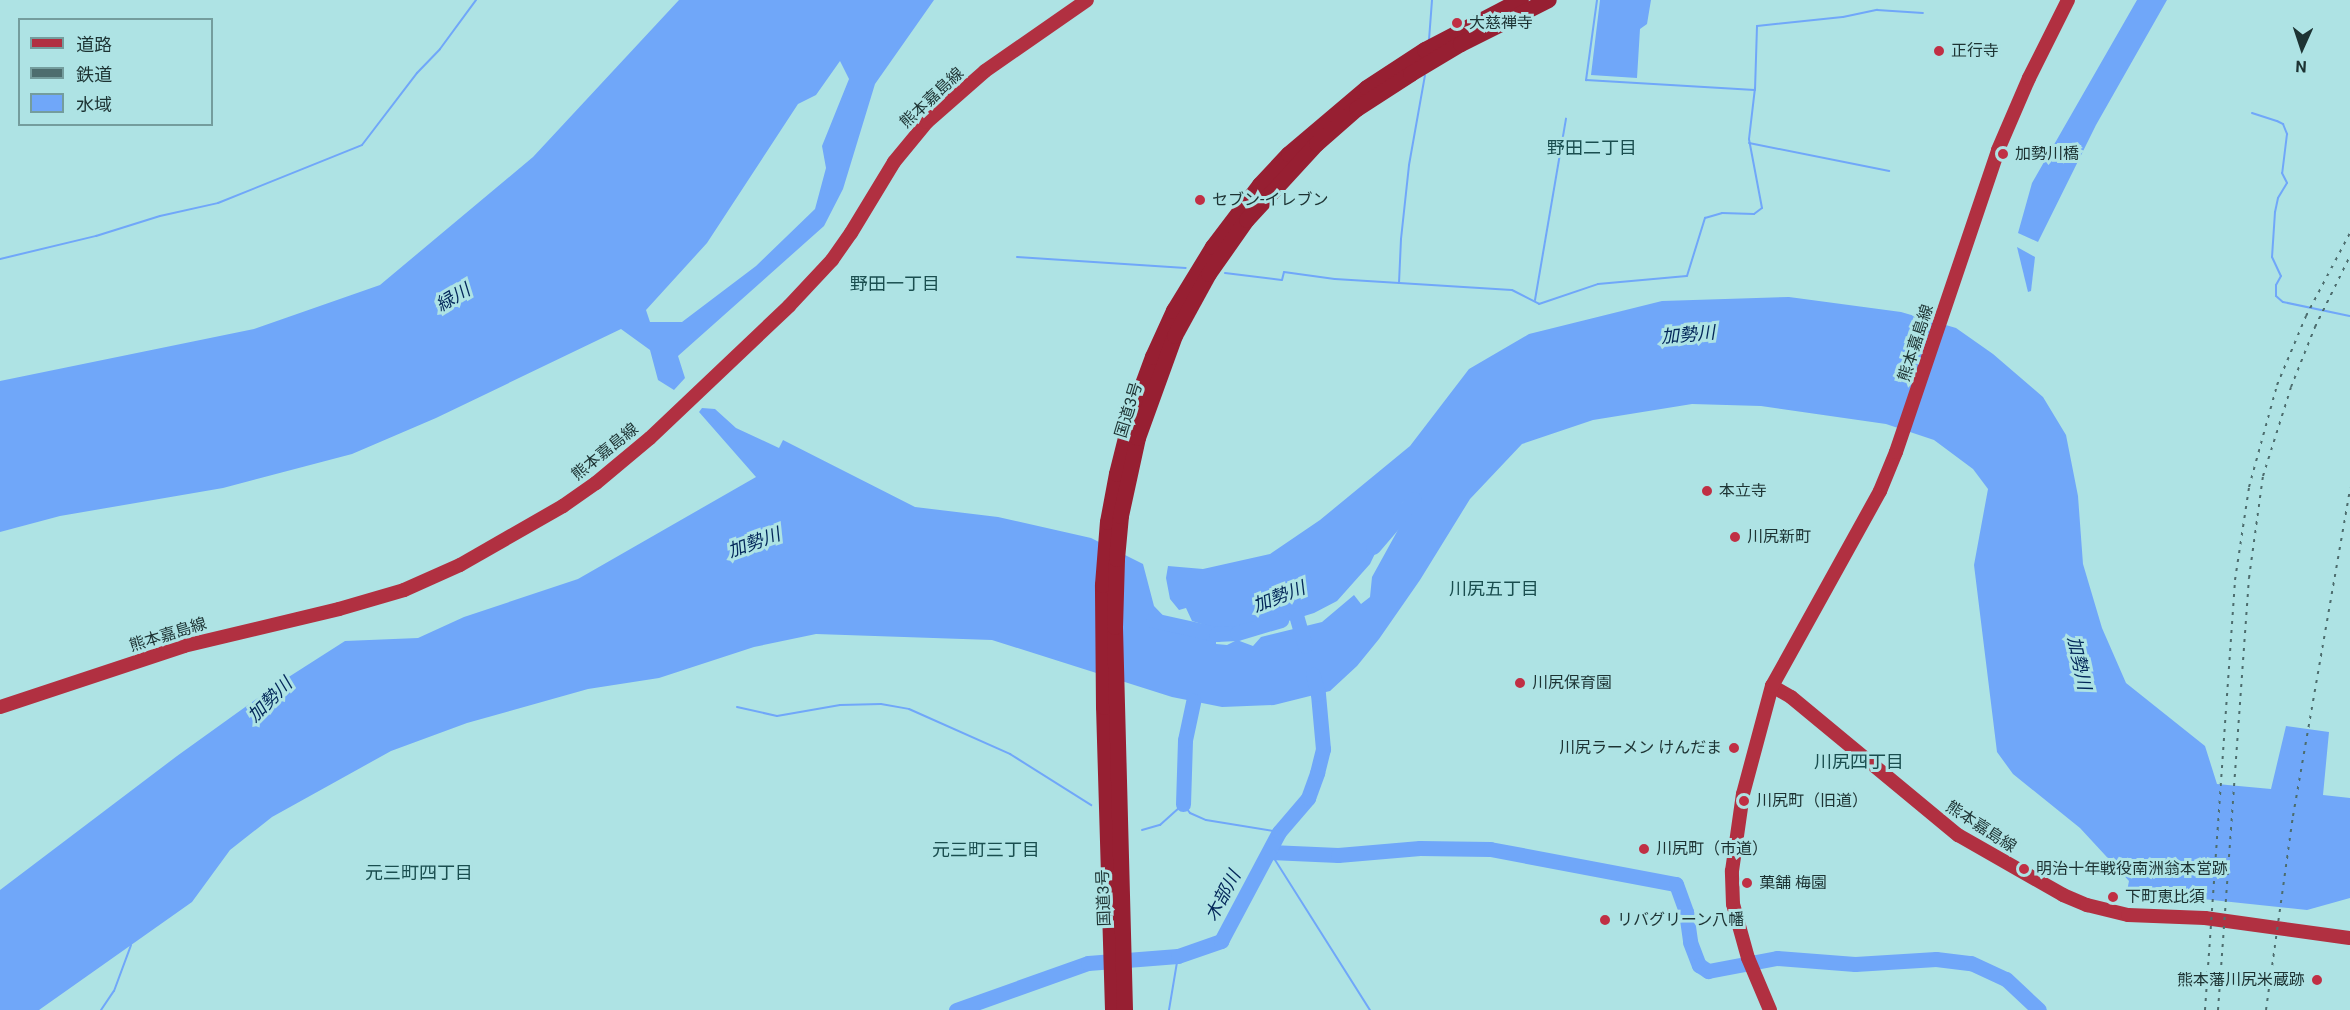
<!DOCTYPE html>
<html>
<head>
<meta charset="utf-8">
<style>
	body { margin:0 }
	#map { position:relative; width:2350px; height:1010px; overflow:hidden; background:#aee3e4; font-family:Roboto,"Noto Sans JP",sans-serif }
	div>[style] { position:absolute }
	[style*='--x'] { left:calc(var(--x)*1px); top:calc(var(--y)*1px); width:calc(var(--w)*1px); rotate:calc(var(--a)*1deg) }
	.water>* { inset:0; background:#70a7f9 }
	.stream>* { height:2px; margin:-1px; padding:0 1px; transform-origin:1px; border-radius:1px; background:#70a7f9 }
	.river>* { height:15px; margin:-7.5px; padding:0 7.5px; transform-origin:7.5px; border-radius:7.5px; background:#70a7f9 }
	.major>* { height:14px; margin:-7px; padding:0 7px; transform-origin:7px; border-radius:7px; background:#b13041 }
	.highway>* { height:16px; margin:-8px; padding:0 8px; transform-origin:8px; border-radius:8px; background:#971f32 }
	.rail>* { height:2px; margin-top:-1px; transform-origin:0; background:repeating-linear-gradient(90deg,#4d6d6e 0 3px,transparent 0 9px) }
	.dots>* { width:16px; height:16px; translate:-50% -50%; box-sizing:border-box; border:3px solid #aee3e4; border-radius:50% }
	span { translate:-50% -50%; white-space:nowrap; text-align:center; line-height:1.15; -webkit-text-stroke:6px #aee3e4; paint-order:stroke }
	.poi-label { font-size:16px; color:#1d3333 }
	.left { translate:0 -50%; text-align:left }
	.right { translate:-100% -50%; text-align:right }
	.street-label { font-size:16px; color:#1d3333 }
	.neighbourhood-label { font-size:18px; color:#1a4e4f }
	.water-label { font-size:18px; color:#032759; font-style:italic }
	.legend { position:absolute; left:18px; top:18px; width:195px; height:108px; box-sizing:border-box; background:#aee3e4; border:2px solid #749d9d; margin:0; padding:8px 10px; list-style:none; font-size:18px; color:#1d3333 }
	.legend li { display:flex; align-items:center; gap:12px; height:30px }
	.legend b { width:30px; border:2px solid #749d9d }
	.north { position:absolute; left:2272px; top:18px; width:60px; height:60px; -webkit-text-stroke:4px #aee3e4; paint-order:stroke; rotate:183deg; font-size:16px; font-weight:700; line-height:24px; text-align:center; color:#1d3333 }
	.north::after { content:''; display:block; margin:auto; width:21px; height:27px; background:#1d3333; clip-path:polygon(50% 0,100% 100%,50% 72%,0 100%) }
</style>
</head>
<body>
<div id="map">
	<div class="water">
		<i style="clip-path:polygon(evenodd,679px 0,934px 0,875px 84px,843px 189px,824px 226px,678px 356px,685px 378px,674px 390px,658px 380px,650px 350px,621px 329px,436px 418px,352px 454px,223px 488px,60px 516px,0 532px,0 381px,254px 329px,380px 285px,533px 157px,679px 0,840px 61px,849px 79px,822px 146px,826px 168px,815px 209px,756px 266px,682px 322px,650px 322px,646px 310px,707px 243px,798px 104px,816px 95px,840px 61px)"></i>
		<i style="clip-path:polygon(1600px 0,1651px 0,1647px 24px,1640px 29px,1637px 78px,1591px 75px)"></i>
		<i style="clip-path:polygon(2137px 0,2167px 0,2096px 125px,2038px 242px,2018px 233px,2032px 183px)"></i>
		<i style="clip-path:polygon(2017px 247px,2035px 257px,2031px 291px,2028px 292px)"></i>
		<i style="clip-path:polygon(1789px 297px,1901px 312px,1956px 328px,1993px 354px,2043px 397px,2066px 435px,2078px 496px,2083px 564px,2102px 628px,2126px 683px,2205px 746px,2217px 784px,2271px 789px,2286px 726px,2329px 732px,2323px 795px,2350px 798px,2350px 898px,2307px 910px,2127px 891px,2129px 881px,2080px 828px,2013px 774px,1997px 752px,1974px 565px,1988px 489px,1973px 469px,1934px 440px,1886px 424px,1761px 406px,1692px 404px,1593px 420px,1522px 444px,1470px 499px,1420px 580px,1379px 639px,1357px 666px,1330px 691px,1274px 705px,1222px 707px,1172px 697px,992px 640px,816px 634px,754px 647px,659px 678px,588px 689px,467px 723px,391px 751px,272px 817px,230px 850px,192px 902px,39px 1010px,0 1010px,0 890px,177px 756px,273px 687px,345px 641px,418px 638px,464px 617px,578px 579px,756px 477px,699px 412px,702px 408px,715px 409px,736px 428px,779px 448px,783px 440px,915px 507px,998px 517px,1091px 538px,1143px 564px,1154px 606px,1177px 630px,1195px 637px,1216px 638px,1216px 644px,1227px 645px,1237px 640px,1253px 646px,1261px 637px,1322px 622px,1354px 595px,1361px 604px,1370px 597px,1372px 577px,1399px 528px,1404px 501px,1395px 512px,1370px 564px,1337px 601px,1314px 613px,1272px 626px,1218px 629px,1192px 621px,1186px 608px,1179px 610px,1170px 599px,1166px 578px,1168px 566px,1203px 569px,1270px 554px,1320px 520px,1410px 446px,1469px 369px,1529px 334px,1662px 301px)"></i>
	</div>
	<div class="stream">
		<i style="--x:1597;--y:0;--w:81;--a:97.8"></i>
		<i style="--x:1586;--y:80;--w:169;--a:3.4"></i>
		<i style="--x:1755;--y:90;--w:64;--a:-88.2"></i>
		<i style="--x:1757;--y:26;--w:86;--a:-6"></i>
		<i style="--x:1843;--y:17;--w:35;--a:-12"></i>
		<i style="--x:1877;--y:10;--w:46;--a:3.7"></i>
		<i style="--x:1429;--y:40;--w:40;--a:-85.7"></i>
		<i style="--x:2252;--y:113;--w:26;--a:18"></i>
		<i style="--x:2277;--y:121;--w:7;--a:27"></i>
		<i style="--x:2283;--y:124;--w:11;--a:68"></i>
		<i style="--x:2287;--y:134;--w:39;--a:97"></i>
		<i style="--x:2282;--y:173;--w:11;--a:63"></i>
		<i style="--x:2287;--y:183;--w:17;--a:121"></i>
		<i style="--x:2278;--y:198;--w:14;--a:102"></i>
		<i style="--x:2275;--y:212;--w:45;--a:93.8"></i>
		<i style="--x:2272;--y:257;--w:21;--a:65"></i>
		<i style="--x:2281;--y:276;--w:10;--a:119"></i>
		<i style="--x:2276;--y:285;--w:11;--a:90"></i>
		<i style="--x:2276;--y:296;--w:9;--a:41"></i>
		<i style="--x:2283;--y:302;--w:68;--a:11.8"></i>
		<i style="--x:1749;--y:143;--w:143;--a:11.3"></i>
		<i style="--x:1017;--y:257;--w:169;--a:3.7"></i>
		<i style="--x:0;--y:259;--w:99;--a:-13.5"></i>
		<i style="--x:96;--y:236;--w:67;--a:-17.4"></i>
		<i style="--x:160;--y:216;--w:59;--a:-12.6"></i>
		<i style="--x:218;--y:203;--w:155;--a:-21.9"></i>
		<i style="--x:362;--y:145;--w:91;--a:-52.6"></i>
		<i style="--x:417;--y:73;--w:33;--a:-46"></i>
		<i style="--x:440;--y:49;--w:61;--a:-53.7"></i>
		<i style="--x:1225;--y:273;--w:57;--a:7"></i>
		<i style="--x:1282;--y:280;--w:8;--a:-76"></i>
		<i style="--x:1284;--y:272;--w:51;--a:7.8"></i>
		<i style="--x:1335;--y:279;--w:177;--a:3.6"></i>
		<i style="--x:1512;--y:290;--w:30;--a:27"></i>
		<i style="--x:1539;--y:304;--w:62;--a:-18.7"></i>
		<i style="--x:1598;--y:284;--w:89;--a:-5.1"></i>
		<i style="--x:1687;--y:276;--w:61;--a:-72.8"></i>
		<i style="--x:1705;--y:218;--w:18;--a:-16"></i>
		<i style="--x:1722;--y:213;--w:32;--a:2"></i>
		<i style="--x:1754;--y:214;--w:10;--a:-37"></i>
		<i style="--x:1762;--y:208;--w:70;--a:-100.7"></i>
		<i style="--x:1749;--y:139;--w:51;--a:-83.3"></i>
		<i style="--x:1399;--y:283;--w:44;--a:-87.4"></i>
		<i style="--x:1401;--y:239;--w:74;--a:-83.8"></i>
		<i style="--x:1409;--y:165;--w:91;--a:-79.9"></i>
		<i style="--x:1535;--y:300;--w:184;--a:-80.3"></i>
		<i style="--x:737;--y:707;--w:41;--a:12.7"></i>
		<i style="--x:777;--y:716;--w:64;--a:-9.9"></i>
		<i style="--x:840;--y:705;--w:41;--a:-1.4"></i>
		<i style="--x:881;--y:704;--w:28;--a:10"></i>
		<i style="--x:909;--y:709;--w:111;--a:24"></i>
		<i style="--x:1010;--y:754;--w:96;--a:32.2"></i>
		<i style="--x:1142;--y:830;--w:19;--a:-16"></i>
		<i style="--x:1160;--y:825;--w:31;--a:-42"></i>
		<i style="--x:1183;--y:804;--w:11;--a:52"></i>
		<i style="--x:1190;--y:813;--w:17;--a:24"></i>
		<i style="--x:1206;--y:820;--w:74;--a:9.3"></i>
		<i style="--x:1270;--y:852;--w:187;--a:57.7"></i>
		<i style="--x:101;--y:1010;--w:23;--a:-56"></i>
		<i style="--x:114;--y:991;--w:49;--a:-69.7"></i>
		<i style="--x:1169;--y:1010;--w:55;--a:-80.5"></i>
	</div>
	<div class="river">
		<i style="--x:1373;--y:547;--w:63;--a:-49.5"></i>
		<i style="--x:1296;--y:615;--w:32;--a:74"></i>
		<i style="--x:1153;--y:620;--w:65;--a:12.5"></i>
		<i style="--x:1216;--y:634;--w:21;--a:-3"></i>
		<i style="--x:1237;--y:633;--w:46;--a:-16.5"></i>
		<i style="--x:1183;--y:804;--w:64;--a:-88.2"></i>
		<i style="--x:1185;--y:740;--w:40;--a:-78"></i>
		<i style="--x:1270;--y:852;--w:68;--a:2.5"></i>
		<i style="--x:1338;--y:855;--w:82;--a:-4.9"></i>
		<i style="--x:1420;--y:848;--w:70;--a:0.8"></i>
		<i style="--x:1490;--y:849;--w:189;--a:10.7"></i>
		<i style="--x:1676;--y:884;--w:30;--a:70"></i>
		<i style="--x:1686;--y:912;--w:30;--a:82"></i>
		<i style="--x:1690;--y:942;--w:25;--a:69"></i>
		<i style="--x:1699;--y:965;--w:11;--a:34"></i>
		<i style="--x:1708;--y:971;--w:70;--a:-10.7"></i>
		<i style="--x:1777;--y:958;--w:78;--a:4.4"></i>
		<i style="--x:1855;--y:964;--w:81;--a:-3.5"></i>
		<i style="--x:1936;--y:959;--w:35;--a:7"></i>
		<i style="--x:1971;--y:963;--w:38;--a:25"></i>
		<i style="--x:2006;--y:979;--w:45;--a:43.2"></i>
		<i style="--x:956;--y:1010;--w:140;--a:-19.6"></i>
		<i style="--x:1088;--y:963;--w:90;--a:-4.4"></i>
		<i style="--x:1178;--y:956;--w:46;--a:-19.2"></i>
		<i style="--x:1221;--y:941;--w:123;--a:-62"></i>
		<i style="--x:1279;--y:832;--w:45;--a:-49.5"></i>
		<i style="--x:1308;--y:798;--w:27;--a:-70"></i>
		<i style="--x:1317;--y:773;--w:25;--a:-76"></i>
		<i style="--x:1323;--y:749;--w:55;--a:-95.2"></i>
		<i style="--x:1318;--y:694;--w:20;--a:-105"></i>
	</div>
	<div class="major">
		<i style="--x:1772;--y:686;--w:22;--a:30"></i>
		<i style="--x:1791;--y:697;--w:217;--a:39.6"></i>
		<i style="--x:1958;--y:835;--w:121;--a:29.7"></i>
		<i style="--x:2063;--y:895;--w:26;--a:23"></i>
		<i style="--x:2087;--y:905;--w:42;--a:13.7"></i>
		<i style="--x:2128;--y:915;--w:77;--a:2.2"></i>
		<i style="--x:2205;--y:918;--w:146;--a:7.9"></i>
		<i style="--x:0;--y:707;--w:194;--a:-18.3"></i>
		<i style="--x:184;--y:646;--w:159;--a:-13.4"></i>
		<i style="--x:339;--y:609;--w:68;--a:-16.3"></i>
		<i style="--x:404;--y:590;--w:61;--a:-24.1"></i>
		<i style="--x:460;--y:565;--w:119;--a:-29.8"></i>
		<i style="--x:563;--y:506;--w:40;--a:-34.9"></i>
		<i style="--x:596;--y:483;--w:70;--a:-39.8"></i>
		<i style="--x:650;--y:438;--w:192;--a:-43.5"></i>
		<i style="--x:789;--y:306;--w:63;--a:-46.9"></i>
		<i style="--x:832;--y:260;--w:33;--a:-55"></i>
		<i style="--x:851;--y:233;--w:83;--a:-58.8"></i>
		<i style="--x:894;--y:162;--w:52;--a:-50.5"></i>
		<i style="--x:927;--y:122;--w:77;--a:-41.3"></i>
		<i style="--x:985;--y:71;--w:124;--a:-34.8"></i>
		<i style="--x:1770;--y:1010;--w:56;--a:-112.9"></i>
		<i style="--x:1748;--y:958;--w:56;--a:-105.5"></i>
		<i style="--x:1733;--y:904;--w:33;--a:-92"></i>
		<i style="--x:1732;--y:871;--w:78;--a:-81.9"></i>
		<i style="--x:1743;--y:794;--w:112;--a:-75"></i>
		<i style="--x:1772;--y:686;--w:223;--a:-61"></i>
		<i style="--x:1880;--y:491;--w:42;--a:-67.7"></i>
		<i style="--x:1896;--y:452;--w:319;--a:-71.3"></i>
		<i style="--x:1998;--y:150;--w:78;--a:-66.7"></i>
		<i style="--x:2029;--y:78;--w:87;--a:-63.4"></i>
	</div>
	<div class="highway">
		<i style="--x:1113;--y:1010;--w:303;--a:-91.7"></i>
		<i style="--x:1104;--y:707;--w:122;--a:-90.5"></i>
		<i style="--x:1103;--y:585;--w:63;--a:-85.5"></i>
		<i style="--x:1108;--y:522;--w:49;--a:-79.4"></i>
		<i style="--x:1117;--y:474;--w:62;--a:-76"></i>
		<i style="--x:1132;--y:414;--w:61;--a:-69.8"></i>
		<i style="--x:1153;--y:357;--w:51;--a:-65.5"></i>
		<i style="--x:1174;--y:311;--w:75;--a:-58.6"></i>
		<i style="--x:1213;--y:247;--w:78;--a:-52.8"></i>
		<i style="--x:1260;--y:185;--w:42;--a:-46.9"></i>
		<i style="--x:1289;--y:154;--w:102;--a:-40.2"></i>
		<i style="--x:1367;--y:88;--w:69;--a:-33.2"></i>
		<i style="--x:1425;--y:50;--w:108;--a:-27.5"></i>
		<i style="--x:1125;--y:1010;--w:383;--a:-91.5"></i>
		<i style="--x:1115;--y:627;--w:68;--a:-88.3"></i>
		<i style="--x:1117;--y:559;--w:43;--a:-84.7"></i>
		<i style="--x:1121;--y:516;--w:80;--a:-77.7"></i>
		<i style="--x:1138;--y:438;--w:109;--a:-70.1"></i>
		<i style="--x:1175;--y:336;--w:71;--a:-61.3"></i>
		<i style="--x:1209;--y:274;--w:66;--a:-54.9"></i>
		<i style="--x:1247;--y:220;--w:103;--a:-47.4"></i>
		<i style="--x:1317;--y:144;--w:53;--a:-41.2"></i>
		<i style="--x:1357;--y:109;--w:64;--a:-32.9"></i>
		<i style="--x:1411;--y:74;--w:58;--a:-31"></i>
		<i style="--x:1461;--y:44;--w:98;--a:-26.6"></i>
	</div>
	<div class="rail">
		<i style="--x:2205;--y:1010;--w:431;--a:-86"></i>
		<i style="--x:2235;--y:580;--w:94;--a:-81.4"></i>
		<i style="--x:2249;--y:487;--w:106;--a:-74.6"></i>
		<i style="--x:2277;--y:385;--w:75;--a:-67.2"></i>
		<i style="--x:2306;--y:316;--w:94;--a:-62.1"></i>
		<i style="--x:2218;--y:1010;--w:433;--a:-85.9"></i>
		<i style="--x:2249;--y:578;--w:103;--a:-82.2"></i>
		<i style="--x:2263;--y:476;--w:93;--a:-72.5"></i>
		<i style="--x:2291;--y:387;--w:65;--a:-68.2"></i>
		<i style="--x:2315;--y:327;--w:79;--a:-63.8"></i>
		<i style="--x:2266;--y:1010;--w:196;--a:-82.1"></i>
		<i style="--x:2293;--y:816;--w:333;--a:-80.1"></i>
	</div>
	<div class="dots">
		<i style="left:1457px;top:23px;background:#c02f44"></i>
		<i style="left:1939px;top:51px;background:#c02f44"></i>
		<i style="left:2003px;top:154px;background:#c02f44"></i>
		<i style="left:1200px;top:200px;background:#c02f44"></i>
		<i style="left:1707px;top:491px;background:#c02f44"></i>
		<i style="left:1735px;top:537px;background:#c02f44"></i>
		<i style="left:1520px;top:683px;background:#c02f44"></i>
		<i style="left:1734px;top:748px;background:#c02f44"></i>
		<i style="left:1744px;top:801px;background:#c02f44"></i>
		<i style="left:1644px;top:849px;background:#c02f44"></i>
		<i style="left:2024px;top:869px;background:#c02f44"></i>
		<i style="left:1747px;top:883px;background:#c02f44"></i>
		<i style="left:2113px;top:897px;background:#c02f44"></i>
		<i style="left:1605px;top:920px;background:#c02f44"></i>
		<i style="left:2317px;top:980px;background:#c02f44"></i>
	</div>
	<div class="poi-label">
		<span class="left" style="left:1469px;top:23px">大慈禅寺</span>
		<span class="left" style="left:1951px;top:51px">正行寺</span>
		<span class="left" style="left:2015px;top:154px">加勢川橋</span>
		<span class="left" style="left:1212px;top:200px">セブン-イレブン</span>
		<span class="left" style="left:1719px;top:491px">本立寺</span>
		<span class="left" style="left:1747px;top:537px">川尻新町</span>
		<span class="left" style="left:1532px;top:683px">川尻保育園</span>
		<span class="right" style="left:1722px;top:748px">川尻ラーメン けんだま</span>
		<span class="left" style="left:1756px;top:801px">川尻町（旧道）</span>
		<span class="left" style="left:1656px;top:849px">川尻町（市道）</span>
		<span class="left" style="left:2036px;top:869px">明治十年戦役南洲翁本営跡</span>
		<span class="left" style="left:1759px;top:883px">菓舗 梅園</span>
		<span class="left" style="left:2125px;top:897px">下町恵比須</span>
		<span class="left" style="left:1617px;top:920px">リバグリーン八幡</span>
		<span class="right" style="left:2305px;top:980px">熊本藩川尻米蔵跡</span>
	</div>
	<div class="street-label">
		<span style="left:932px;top:98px;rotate:-43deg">熊本嘉島線</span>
		<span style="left:1916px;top:343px;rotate:-72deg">熊本嘉島線</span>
		<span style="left:1129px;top:410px;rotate:-73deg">国道3号</span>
		<span style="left:605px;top:452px;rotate:-39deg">熊本嘉島線</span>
		<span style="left:168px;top:635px;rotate:-17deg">熊本嘉島線</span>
		<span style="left:1981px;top:827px;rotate:33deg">熊本嘉島線</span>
		<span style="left:1104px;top:898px;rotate:-92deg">国道3号</span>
	</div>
	<div class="neighbourhood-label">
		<span style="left:1592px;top:148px">野田二丁目</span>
		<span style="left:895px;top:284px">野田一丁目</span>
		<span style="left:1494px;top:589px">川尻五丁目</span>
		<span style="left:1859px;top:762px">川尻四丁目</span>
		<span style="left:986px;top:850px">元三町三丁目</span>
		<span style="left:419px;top:873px">元三町四丁目</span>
	</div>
	<div class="water-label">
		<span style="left:453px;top:298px;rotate:-31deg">緑川</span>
		<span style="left:1688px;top:335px;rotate:-5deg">加勢川</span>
		<span style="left:754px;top:543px;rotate:-20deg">加勢川</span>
		<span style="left:1279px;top:597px;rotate:-21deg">加勢川</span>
		<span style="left:2079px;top:663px;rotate:78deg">加勢川</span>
		<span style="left:270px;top:700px;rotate:-45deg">加勢川</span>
		<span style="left:1223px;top:896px;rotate:-62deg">木部川</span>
	</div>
	<ul class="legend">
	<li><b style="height:8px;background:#b13041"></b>道路</li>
	<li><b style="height:8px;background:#4d6d6e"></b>鉄道</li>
	<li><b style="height:16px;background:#70a7f9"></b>水域</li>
	</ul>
	<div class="north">N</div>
</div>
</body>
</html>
